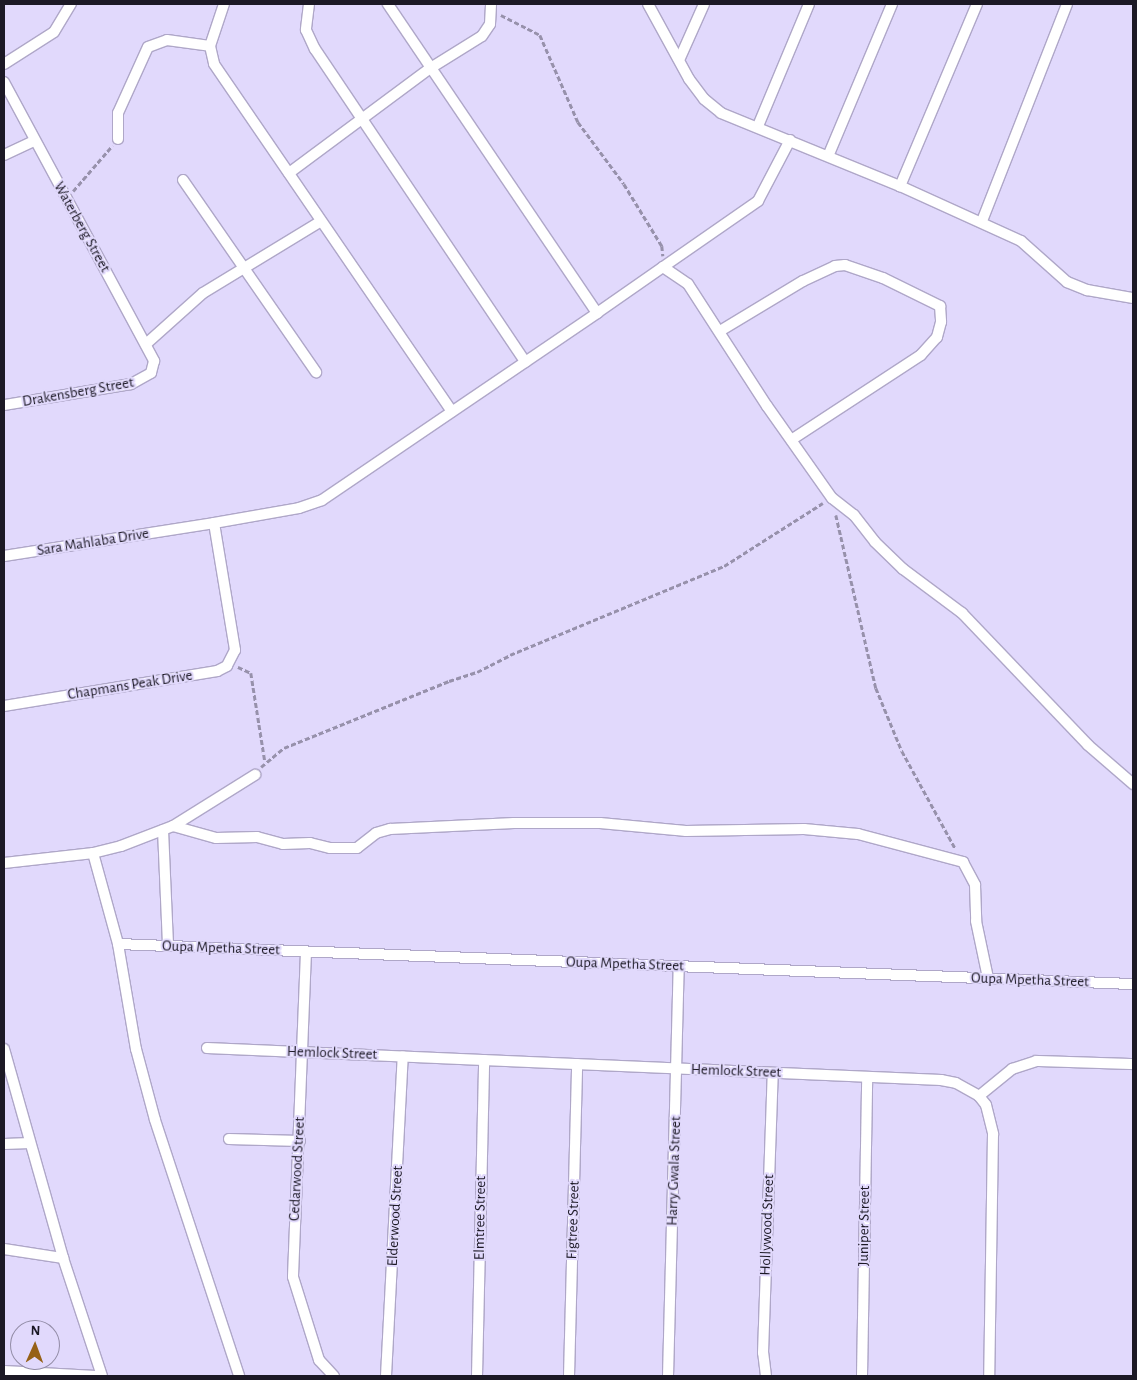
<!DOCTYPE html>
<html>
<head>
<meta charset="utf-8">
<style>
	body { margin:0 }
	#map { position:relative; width:1137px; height:1380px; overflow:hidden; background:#e1d9fc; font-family:"Alegreya Sans",sans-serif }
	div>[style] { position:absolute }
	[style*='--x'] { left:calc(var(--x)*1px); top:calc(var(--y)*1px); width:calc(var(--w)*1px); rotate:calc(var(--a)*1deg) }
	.path>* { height:2.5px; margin-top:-1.25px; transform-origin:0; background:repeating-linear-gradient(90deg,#9791ab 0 5px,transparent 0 7.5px) }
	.roads { filter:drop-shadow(1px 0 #afa7c8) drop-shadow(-1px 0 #afa7c8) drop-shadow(0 1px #afa7c8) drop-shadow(0 -1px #afa7c8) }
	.minor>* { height:10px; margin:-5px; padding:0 5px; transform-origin:5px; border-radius:5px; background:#fff }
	span { translate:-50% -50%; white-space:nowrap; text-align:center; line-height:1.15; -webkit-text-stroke:4px #e1d9fc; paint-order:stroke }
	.street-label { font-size:15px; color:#1c1925 }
	.frame { position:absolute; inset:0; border:5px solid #1c1925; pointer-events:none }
	.north { position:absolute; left:10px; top:1320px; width:50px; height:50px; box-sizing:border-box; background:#e1d9fc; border:1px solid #928ca6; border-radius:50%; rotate:2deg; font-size:14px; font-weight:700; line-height:20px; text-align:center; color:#1c1925 }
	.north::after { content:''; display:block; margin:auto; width:18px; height:22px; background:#966117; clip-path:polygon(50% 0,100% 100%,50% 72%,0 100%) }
</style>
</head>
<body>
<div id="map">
	<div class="path">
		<i style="--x:501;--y:15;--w:44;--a:27.1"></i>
		<i style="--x:540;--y:35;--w:95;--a:66.4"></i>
		<i style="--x:578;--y:122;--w:77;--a:53.4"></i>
		<i style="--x:624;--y:184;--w:73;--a:58.5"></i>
		<i style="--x:662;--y:246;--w:10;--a:84"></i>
		<i style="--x:73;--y:191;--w:60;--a:-49.1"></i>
		<i style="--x:836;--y:515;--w:178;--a:77"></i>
		<i style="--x:876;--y:688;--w:68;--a:67.6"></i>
		<i style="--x:902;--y:751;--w:111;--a:61.3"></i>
		<i style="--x:238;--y:667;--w:14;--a:25"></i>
		<i style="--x:251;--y:673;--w:89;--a:81"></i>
		<i style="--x:261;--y:767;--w:30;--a:-40"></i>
		<i style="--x:284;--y:748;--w:178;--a:-22.1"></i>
		<i style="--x:449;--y:681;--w:29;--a:-18"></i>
		<i style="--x:477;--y:672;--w:37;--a:-27"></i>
		<i style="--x:510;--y:655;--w:232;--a:-22.6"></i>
		<i style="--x:724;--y:566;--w:117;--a:-32.5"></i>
	</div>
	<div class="roads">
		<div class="minor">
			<i style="--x:309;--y:4;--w:26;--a:97"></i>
			<i style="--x:306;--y:30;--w:21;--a:65"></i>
			<i style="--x:315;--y:49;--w:377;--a:56.1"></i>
			<i style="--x:648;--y:4;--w:85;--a:61.3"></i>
			<i style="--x:689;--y:79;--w:25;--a:53"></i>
			<i style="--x:704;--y:99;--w:22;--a:39"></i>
			<i style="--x:721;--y:113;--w:193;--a:22.2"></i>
			<i style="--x:977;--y:4;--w:198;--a:112.9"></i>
			<i style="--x:900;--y:186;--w:133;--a:24.4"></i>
			<i style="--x:1021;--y:241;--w:62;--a:41.7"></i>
			<i style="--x:1067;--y:282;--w:22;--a:22"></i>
			<i style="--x:1087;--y:290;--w:47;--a:9.9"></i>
			<i style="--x:210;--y:46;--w:44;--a:-71.6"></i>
			<i style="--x:680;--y:58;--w:59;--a:-66"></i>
			<i style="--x:4;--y:64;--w:59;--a:-32.6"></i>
			<i style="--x:54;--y:32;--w:33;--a:-59"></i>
			<i style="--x:4;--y:82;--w:317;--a:61.7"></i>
			<i style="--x:154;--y:361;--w:12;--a:104"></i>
			<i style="--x:151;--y:373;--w:23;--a:151"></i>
			<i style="--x:131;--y:384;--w:129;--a:170.6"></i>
			<i style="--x:758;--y:126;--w:132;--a:-67.3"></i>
			<i style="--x:118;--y:139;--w:26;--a:-90"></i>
			<i style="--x:118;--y:113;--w:72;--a:-65.6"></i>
			<i style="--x:148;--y:47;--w:20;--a:-20"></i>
			<i style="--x:167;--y:40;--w:43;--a:7.9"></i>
			<i style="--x:210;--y:46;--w:18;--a:77"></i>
			<i style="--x:214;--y:64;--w:421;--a:55.6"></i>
			<i style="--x:829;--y:154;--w:163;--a:-67.2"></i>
			<i style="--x:4;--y:155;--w:33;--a:-25"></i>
			<i style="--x:289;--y:173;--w:174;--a:-36.6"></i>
			<i style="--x:429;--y:69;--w:62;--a:-31.9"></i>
			<i style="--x:482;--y:36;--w:14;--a:-56"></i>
			<i style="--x:490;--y:24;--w:20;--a:-87"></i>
			<i style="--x:183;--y:180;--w:234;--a:55.3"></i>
			<i style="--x:982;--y:221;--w:233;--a:-68.6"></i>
			<i style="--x:663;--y:267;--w:116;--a:-34.8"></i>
			<i style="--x:758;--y:201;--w:69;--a:-62.3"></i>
			<i style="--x:597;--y:313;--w:80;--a:-34.9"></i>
			<i style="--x:663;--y:267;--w:30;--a:34"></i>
			<i style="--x:688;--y:284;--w:145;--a:57.1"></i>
			<i style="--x:767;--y:406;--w:113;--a:54.8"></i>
			<i style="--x:832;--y:498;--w:28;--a:38"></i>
			<i style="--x:854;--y:515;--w:34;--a:52"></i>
			<i style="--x:875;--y:542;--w:39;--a:44"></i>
			<i style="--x:903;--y:569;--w:74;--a:36.7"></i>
			<i style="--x:962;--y:613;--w:182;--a:46.3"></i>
			<i style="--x:1088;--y:745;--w:60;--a:40.9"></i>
			<i style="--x:720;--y:331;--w:97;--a:-31.1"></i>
			<i style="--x:803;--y:281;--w:35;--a:-25"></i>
			<i style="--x:835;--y:266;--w:10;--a:-6"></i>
			<i style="--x:845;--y:265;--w:40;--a:18.9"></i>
			<i style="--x:883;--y:278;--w:64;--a:26.2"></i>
			<i style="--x:940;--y:306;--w:16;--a:86"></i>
			<i style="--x:941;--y:322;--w:16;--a:105"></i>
			<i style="--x:937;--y:337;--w:24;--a:132"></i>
			<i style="--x:921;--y:355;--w:155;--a:146.8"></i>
			<i style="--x:146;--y:344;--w:76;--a:-41.8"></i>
			<i style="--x:203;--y:293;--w:137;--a:-31.3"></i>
			<i style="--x:214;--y:523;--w:86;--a:-10"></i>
			<i style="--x:299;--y:508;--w:24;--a:-19"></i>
			<i style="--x:322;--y:500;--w:333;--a:-34.2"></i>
			<i style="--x:597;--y:313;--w:373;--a:-124.1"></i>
			<i style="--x:4;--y:556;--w:213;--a:-8.9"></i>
			<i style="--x:214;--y:523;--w:129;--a:80.6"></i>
			<i style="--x:235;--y:650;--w:18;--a:117"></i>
			<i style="--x:227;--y:666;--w:11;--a:153"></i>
			<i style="--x:217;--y:671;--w:216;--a:170.7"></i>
			<i style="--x:173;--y:826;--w:45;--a:15.6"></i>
			<i style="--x:216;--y:838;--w:41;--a:-1.4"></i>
			<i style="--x:257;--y:837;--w:27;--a:15"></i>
			<i style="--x:283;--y:844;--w:27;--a:-2"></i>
			<i style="--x:310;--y:843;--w:21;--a:14"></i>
			<i style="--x:330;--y:848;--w:27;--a:0"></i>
			<i style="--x:357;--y:848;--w:24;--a:-38"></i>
			<i style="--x:376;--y:833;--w:15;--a:-16"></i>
			<i style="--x:390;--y:829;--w:124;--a:-2.8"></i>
			<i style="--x:514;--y:823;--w:86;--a:0"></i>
			<i style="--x:600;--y:823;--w:86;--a:5.3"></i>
			<i style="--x:686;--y:831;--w:118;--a:-1"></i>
			<i style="--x:804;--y:829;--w:54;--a:5.3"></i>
			<i style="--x:858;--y:834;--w:109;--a:14.9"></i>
			<i style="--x:963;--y:862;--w:26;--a:62"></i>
			<i style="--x:975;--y:885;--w:36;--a:88"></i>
			<i style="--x:976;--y:921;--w:58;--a:78.1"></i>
			<i style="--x:163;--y:830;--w:116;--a:87.5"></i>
			<i style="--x:93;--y:853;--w:94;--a:74.6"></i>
			<i style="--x:118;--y:944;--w:107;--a:80.3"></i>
			<i style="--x:136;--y:1049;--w:73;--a:75"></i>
			<i style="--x:155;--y:1120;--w:269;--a:71.8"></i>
			<i style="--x:4;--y:863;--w:90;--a:-6.4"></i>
			<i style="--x:93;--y:853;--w:29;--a:-14"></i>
			<i style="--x:121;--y:846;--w:56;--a:-21"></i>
			<i style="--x:173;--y:826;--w:97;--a:-31.9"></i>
			<i style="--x:118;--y:944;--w:1016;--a:2.26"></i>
			<i style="--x:306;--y:952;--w:325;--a:92.3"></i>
			<i style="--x:293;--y:1277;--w:87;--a:72.6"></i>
			<i style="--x:319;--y:1360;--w:22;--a:47"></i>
			<i style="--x:207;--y:1048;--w:735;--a:2.5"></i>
			<i style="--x:941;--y:1080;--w:15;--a:11"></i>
			<i style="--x:956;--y:1083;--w:26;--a:29"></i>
			<i style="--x:979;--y:1096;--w:11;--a:52"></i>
			<i style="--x:986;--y:1105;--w:30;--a:76"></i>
			<i style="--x:993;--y:1134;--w:242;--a:90.9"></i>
			<i style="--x:4;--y:1049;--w:217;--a:74.2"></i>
			<i style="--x:63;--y:1258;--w:124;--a:71.7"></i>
			<i style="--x:979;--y:1096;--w:43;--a:-39.3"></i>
			<i style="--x:1012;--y:1069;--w:25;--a:-18"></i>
			<i style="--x:1036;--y:1061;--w:97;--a:1.8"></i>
			<i style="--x:229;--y:1139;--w:71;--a:1.6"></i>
			<i style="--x:4;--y:1144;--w:26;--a:-2"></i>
			<i style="--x:4;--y:1249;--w:60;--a:8.7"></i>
			<i style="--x:4;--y:1371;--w:92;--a:3.1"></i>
			<i style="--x:386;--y:1376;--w:320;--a:-87"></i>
			<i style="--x:477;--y:1376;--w:316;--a:-88.7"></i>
			<i style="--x:569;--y:1376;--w:312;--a:-88.5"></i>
			<i style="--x:668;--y:1376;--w:410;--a:-88.5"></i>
			<i style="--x:766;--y:1376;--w:23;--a:-97"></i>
			<i style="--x:763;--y:1353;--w:280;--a:-88"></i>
			<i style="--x:862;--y:1376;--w:299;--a:-89"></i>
		</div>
	</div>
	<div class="street-label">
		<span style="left:82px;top:227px;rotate:61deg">Waterberg Street</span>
		<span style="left:78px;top:392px;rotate:-10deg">Drakensberg Street</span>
		<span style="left:93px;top:542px;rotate:-9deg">Sara Mahlaba Drive</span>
		<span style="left:130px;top:685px;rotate:-9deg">Chapmans Peak Drive</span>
		<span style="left:221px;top:948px;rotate:2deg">Oupa Mpetha Street</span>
		<span style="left:625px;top:964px;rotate:2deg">Oupa Mpetha Street</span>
		<span style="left:1030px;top:980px;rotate:2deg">Oupa Mpetha Street</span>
		<span style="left:332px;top:1053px;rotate:2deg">Hemlock Street</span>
		<span style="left:736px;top:1071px;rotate:2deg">Hemlock Street</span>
		<span style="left:297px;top:1169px;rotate:-87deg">Cedarwood Street</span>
		<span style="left:674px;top:1171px;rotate:-88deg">Harry Gwala Street</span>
		<span style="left:395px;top:1216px;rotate:-87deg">Elderwood Street</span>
		<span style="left:480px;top:1218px;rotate:-89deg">Elmtree Street</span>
		<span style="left:573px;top:1220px;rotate:-88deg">Figtree Street</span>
		<span style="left:767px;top:1225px;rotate:-88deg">Hollywood Street</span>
		<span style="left:864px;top:1226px;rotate:-89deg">Juniper Street</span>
	</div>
	<div class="frame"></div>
	<div class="north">N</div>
</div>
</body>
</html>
